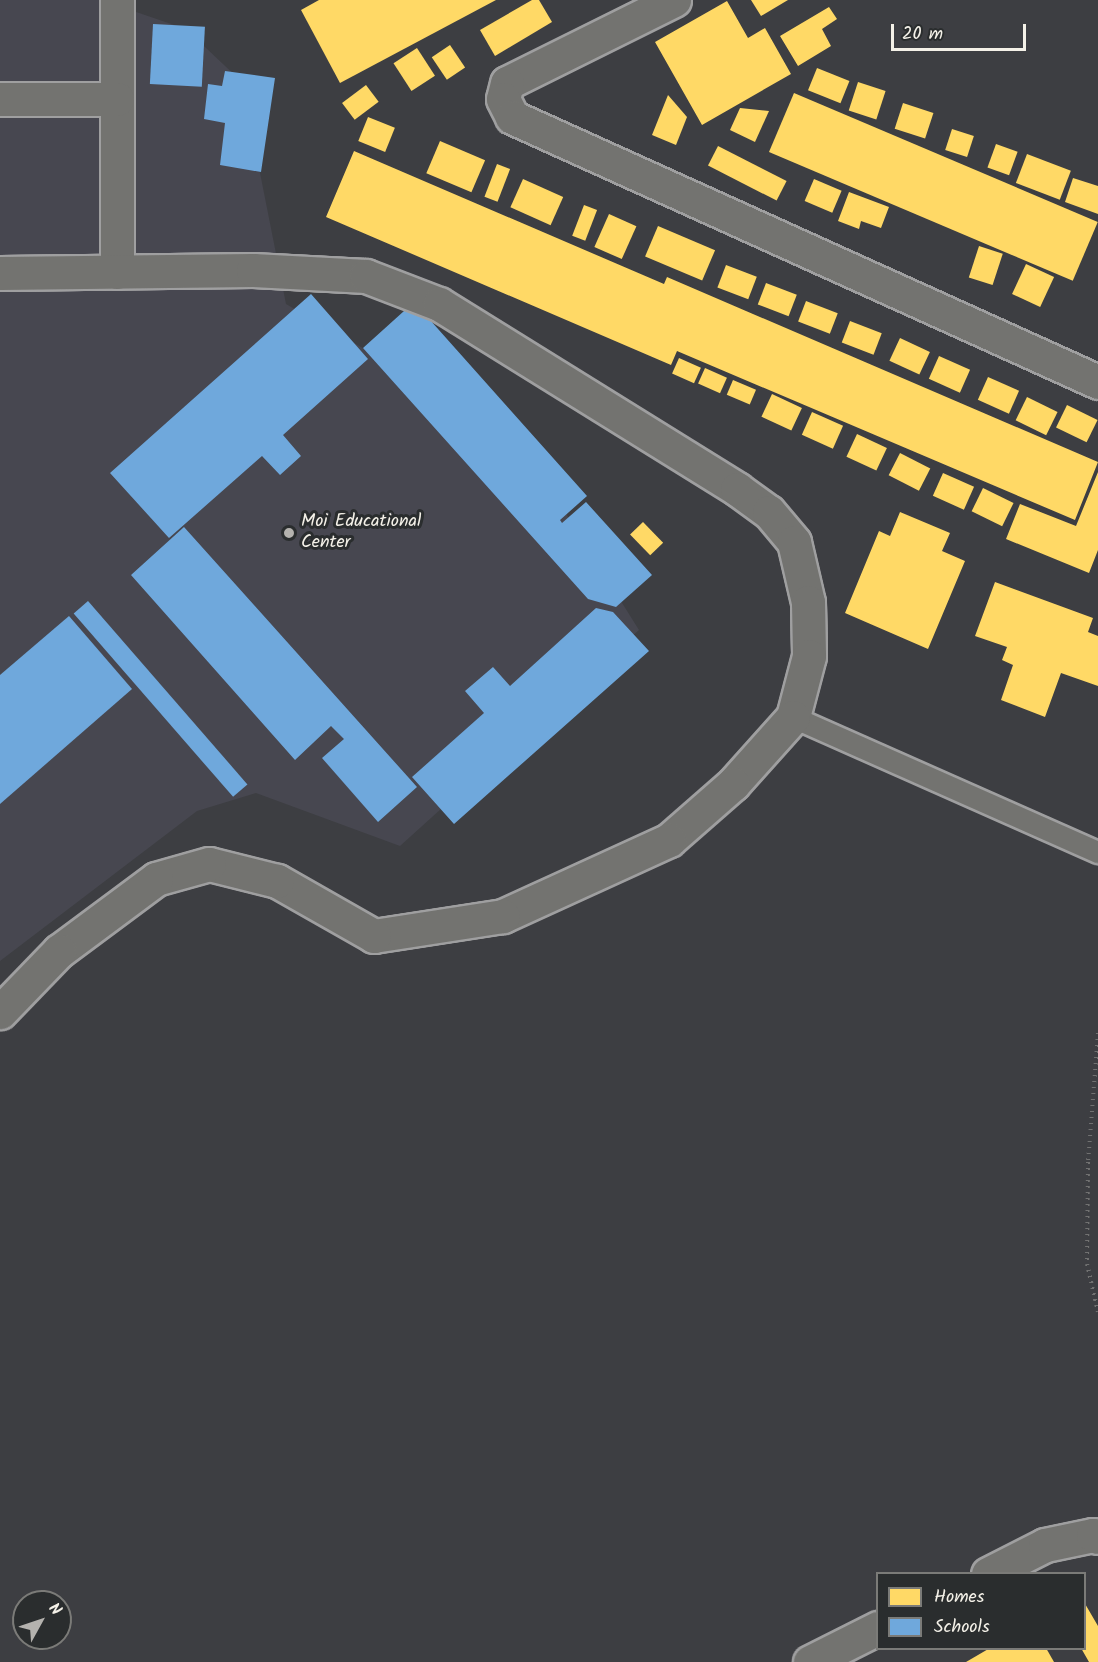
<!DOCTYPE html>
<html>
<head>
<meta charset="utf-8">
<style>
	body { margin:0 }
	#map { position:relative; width:1098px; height:1662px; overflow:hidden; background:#3d3e42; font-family:Kalam,sans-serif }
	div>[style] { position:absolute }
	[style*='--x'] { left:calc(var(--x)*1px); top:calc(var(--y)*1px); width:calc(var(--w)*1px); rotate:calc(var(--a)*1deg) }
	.built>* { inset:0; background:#474750 }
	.homes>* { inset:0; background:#ffd966; transform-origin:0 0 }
	.schools>* { inset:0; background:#6fa8dc; transform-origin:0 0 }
	.path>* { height:4px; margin-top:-2px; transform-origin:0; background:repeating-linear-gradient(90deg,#717171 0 1.5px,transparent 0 6px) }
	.roads { filter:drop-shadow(2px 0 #9f9fa0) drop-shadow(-2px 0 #9f9fa0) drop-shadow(0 2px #9f9fa0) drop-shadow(0 -2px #9f9fa0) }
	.lane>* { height:21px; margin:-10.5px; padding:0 10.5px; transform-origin:10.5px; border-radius:10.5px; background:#737370 }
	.street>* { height:33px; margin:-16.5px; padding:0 16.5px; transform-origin:16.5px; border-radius:16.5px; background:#737370 }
	.dots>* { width:16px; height:16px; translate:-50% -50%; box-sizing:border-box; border:3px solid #2a2d2e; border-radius:50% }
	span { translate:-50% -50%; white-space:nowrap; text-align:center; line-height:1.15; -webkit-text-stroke:6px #2a2d2e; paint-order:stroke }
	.poi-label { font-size:18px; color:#f4f1e8 }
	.left { translate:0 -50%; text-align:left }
	.legend { position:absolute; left:876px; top:1572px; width:210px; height:78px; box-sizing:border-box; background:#2a2d2e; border:2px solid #7b7b78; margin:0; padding:8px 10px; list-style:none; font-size:18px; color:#f4f1e8 }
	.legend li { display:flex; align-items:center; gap:12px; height:30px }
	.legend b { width:30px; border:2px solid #7b7b78 }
	.north { position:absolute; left:12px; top:1590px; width:60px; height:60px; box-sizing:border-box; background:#2a2d2e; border:2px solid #7b7b78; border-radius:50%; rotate:50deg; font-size:16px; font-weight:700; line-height:24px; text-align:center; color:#f4f1e8 }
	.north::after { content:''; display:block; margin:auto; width:21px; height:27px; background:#b4b2ae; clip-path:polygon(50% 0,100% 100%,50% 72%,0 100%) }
	.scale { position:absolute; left:891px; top:24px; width:135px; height:27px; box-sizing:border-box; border:3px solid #f4f1e8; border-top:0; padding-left:8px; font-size:18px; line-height:21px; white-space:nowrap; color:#f4f1e8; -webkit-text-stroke:4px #2a2d2e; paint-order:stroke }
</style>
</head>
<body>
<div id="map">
	<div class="built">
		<i style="clip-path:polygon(0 0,101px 0,186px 29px,242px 82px,286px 304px,518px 437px,639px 630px,400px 846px,256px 793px,197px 811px,0 961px)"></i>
	</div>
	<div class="homes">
		<i style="clip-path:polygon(319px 0,496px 0,340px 83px,301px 10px)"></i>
		<i style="clip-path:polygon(532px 0,539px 0,552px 22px,495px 56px,480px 30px)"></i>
		<i style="clip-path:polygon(751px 0,788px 0,761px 16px)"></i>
		<i style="clip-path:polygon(727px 1px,748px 38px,765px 28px,791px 74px,702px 125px,655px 42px)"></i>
		<i style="clip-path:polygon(829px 7px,837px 19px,822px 29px,831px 46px,798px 66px,780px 36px)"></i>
		<i style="left:450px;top:45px;width:27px;height:22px;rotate:56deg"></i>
		<i style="left:417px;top:48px;width:33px;height:28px;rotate:57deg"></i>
		<i style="left:817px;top:68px;width:35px;height:24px;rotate:22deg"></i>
		<i style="left:858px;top:82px;width:29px;height:30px;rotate:18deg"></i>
		<i style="left:366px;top:85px;width:21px;height:30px;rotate:53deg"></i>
		<i style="left:794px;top:93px;width:330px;height:64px;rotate:23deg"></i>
		<i style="clip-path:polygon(668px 95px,687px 117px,676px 145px,652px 135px)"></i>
		<i style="left:903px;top:103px;width:32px;height:27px;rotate:18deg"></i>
		<i style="clip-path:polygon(740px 108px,769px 111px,755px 142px,730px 130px)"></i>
		<i style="left:368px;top:117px;width:29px;height:26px;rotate:22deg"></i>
		<i style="left:952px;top:129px;width:23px;height:22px;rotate:18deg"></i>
		<i style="left:440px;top:141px;width:49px;height:35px;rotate:23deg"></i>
		<i style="left:996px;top:144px;width:23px;height:25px;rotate:20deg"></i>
		<i style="left:718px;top:146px;width:77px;height:22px;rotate:27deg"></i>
		<i style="clip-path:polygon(354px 151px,664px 284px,667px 277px,1098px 462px,1075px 520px,677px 351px,671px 365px,326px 217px)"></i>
		<i style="left:1027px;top:154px;width:47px;height:31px;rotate:21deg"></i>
		<i style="left:497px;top:164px;width:14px;height:35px;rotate:21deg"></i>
		<i style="clip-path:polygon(1073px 178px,1098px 186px,1098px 214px,1065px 202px)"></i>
		<i style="left:523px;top:179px;width:44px;height:31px;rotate:24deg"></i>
		<i style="left:814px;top:179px;width:30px;height:24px;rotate:23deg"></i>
		<i style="clip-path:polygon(849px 192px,889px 207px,881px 228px,861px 221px,859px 229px,838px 221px)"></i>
		<i style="left:584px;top:205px;width:14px;height:33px;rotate:21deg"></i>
		<i style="left:609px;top:214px;width:30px;height:36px;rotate:24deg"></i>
		<i style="left:658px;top:226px;width:62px;height:33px;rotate:23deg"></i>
		<i style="left:979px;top:246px;width:25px;height:33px;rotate:18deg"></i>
		<i style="left:1026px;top:264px;width:31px;height:33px;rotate:25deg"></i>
		<i style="left:726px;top:265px;width:33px;height:24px;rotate:21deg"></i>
		<i style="left:766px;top:283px;width:33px;height:23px;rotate:21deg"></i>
		<i style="left:806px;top:301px;width:34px;height:22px;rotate:21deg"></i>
		<i style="left:850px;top:321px;width:34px;height:23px;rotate:21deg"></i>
		<i style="left:900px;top:338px;width:33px;height:25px;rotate:25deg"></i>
		<i style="left:939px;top:356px;width:34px;height:25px;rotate:24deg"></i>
		<i style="left:679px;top:358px;width:24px;height:17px;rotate:24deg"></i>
		<i style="left:705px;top:368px;width:24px;height:17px;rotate:24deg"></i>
		<i style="left:988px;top:377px;width:34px;height:25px;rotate:24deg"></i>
		<i style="left:733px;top:380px;width:25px;height:16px;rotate:23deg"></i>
		<i style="left:772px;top:394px;width:33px;height:25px;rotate:25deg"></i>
		<i style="left:1027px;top:397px;width:34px;height:26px;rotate:26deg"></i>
		<i style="left:1067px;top:405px;width:34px;height:25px;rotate:26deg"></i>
		<i style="left:812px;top:412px;width:34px;height:25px;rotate:24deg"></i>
		<i style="left:857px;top:434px;width:33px;height:25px;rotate:25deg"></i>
		<i style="left:900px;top:453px;width:34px;height:25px;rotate:27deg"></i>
		<i style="clip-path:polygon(1098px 472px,1098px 550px,1089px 573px,1006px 539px,1020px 504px,1076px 526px)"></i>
		<i style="left:943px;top:473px;width:34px;height:25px;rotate:24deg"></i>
		<i style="left:983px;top:488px;width:34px;height:26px;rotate:26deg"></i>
		<i style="clip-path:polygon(900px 512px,950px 533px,942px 551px,965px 561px,928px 649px,845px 613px,879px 531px,890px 536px)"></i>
		<i style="left:643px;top:522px;width:29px;height:18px;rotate:46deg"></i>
		<i style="clip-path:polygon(995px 582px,1093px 618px,1088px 632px,1098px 636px,1098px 686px,1061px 673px,1045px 717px,1001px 700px,1013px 665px,1002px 660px,1007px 647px,975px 636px)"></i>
		<i style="clip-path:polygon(1084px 1602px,1098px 1626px,1098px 1662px,1089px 1662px,1081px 1648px,1084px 1648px)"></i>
		<i style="clip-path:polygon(990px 1648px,1046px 1648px,1054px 1662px,966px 1662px)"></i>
	</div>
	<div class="schools">
		<i style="left:153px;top:24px;width:52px;height:60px;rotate:3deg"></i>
		<i style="clip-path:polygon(225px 71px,275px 78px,261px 172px,220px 165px,225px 123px,204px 119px,208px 84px,222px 86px)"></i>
		<i style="clip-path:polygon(311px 294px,368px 359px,283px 435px,301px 456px,280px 475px,262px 456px,169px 538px,110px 473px)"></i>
		<i style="clip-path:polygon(414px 302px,587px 496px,560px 520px,562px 523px,586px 502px,652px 575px,616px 607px,588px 599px,363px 348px)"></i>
		<i style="clip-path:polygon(184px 527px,417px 787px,378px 822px,322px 758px,344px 739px,331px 726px,295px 760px,131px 575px)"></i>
		<i style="left:88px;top:601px;width:243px;height:19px;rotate:49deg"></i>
		<i style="clip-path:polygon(596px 608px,613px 612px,649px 651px,454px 824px,412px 777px,484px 713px,465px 691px,493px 667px,510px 686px)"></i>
		<i style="clip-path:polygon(69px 616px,132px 689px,0 804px,0 675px)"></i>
	</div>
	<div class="path">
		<i style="--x:1098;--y:1033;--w:129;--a:94.4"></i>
		<i style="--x:1088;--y:1162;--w:102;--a:90.6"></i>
		<i style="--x:1087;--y:1264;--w:49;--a:77.1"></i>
	</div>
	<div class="roads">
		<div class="lane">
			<i style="--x:793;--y:717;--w:334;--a:23.9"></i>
		</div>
		<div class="street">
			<i style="--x:117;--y:0;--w:272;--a:90"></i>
			<i style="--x:674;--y:0;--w:186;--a:153.6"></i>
			<i style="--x:507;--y:83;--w:16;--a:104"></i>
			<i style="--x:503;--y:99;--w:20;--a:63"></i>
			<i style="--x:512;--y:117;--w:643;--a:24.33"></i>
			<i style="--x:0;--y:99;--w:117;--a:0"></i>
			<i style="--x:0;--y:273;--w:253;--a:-0.7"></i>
			<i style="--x:253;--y:270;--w:113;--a:3"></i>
			<i style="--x:366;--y:276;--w:78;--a:21"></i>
			<i style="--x:439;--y:304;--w:351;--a:31.8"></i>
			<i style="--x:737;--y:489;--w:39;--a:36"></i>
			<i style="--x:769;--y:512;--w:39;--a:50"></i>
			<i style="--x:794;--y:542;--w:62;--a:76.9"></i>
			<i style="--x:808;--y:602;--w:54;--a:88.9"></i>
			<i style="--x:809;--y:656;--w:63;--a:104.7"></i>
			<i style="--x:793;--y:717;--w:90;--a:131.8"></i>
			<i style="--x:733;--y:784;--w:85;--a:138.8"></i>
			<i style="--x:669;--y:840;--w:183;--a:155.4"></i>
			<i style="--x:503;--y:916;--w:131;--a:171.2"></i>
			<i style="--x:374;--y:936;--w:112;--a:-150.4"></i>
			<i style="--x:277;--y:881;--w:70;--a:-166"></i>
			<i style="--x:209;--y:864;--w:55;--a:164.2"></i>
			<i style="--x:156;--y:879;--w:121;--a:143.4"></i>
			<i style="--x:59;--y:951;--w:85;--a:134"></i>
			<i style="--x:988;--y:1574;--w:64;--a:-27"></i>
			<i style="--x:1045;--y:1545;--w:49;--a:-11.8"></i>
			<i style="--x:1093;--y:1535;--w:5;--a:22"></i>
			<i style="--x:810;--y:1662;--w:76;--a:-26.6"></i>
		</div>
	</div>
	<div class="dots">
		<i style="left:289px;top:533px;background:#b4b2ae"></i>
	</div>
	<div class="poi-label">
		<span class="left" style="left:301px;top:533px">Moi Educational<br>Center</span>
	</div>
	<ul class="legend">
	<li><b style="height:16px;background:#ffd966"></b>Homes</li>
	<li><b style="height:16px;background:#6fa8dc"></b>Schools</li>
	</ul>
	<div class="north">N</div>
	<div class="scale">20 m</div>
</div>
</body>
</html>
